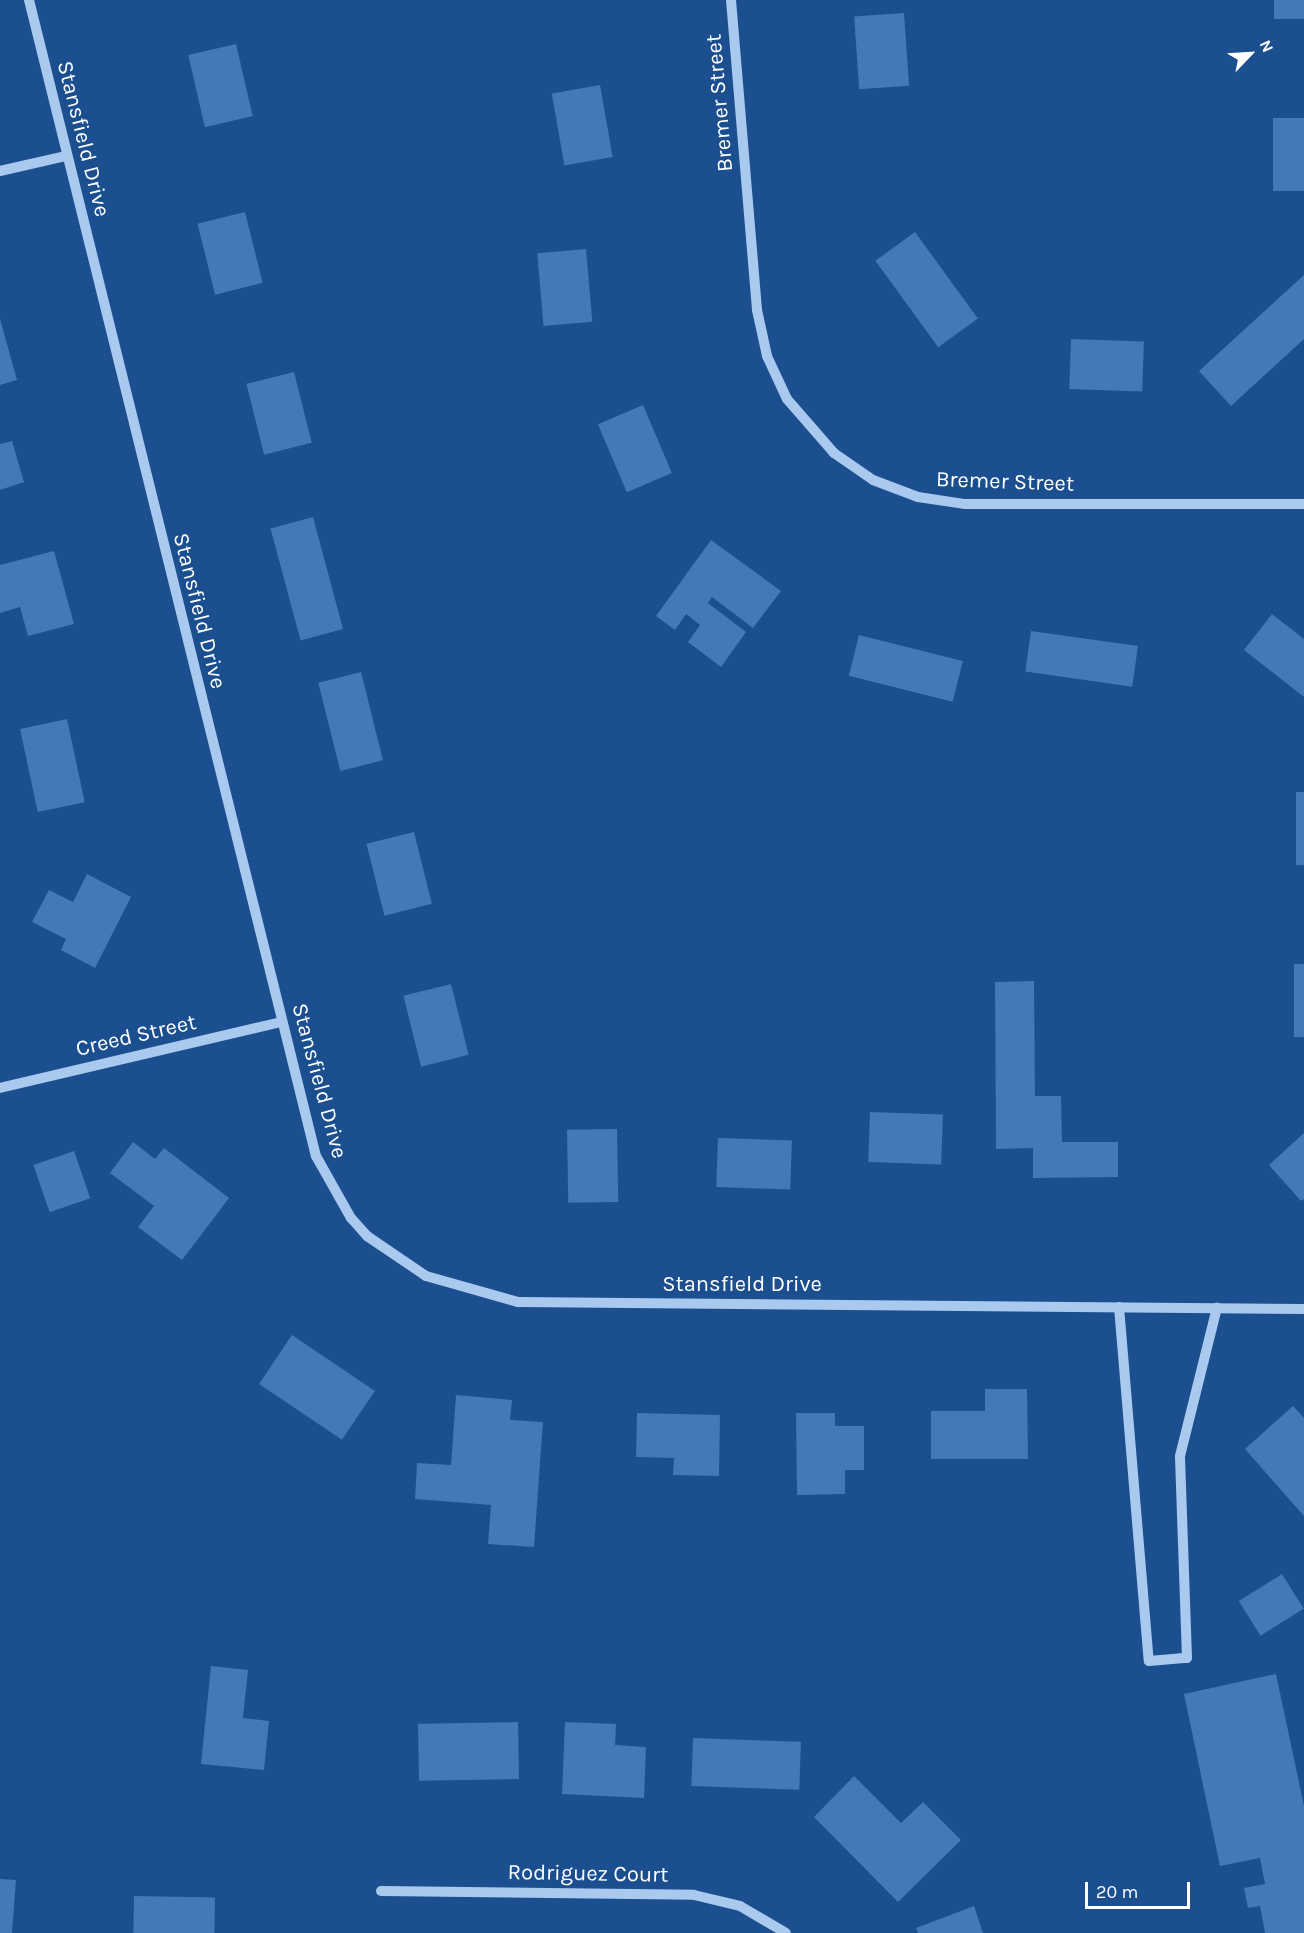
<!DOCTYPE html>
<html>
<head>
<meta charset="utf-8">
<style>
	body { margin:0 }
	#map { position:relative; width:1304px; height:1933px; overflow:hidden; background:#1b4f8f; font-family:Karla,sans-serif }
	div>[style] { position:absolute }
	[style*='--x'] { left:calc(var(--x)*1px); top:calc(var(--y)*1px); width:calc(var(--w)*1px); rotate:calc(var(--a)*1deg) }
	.building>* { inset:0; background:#4478b7; transform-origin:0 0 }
	.minor>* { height:10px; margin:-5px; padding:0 5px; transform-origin:5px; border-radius:5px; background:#a9c9ee }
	span { translate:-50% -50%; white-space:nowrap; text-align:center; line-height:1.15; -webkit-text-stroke:4.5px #1b4f8f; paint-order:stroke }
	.street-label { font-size:22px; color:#fff }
	.north { position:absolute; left:1220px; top:24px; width:60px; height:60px; -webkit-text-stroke:4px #1b4f8f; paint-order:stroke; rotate:65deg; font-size:16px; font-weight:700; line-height:24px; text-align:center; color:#fff }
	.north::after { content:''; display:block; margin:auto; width:21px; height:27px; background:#fff; clip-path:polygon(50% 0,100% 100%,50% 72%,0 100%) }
	.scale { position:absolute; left:1085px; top:1882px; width:105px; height:27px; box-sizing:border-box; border:3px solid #fff; border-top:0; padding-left:8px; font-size:18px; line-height:21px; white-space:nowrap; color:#fff; -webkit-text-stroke:4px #1b4f8f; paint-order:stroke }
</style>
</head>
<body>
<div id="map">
	<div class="building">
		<i style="left:1274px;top:0;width:30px;height:19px"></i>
		<i style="left:904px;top:13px;width:73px;height:50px;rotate:86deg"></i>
		<i style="left:236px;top:44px;width:74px;height:49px;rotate:77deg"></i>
		<i style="left:600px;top:85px;width:73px;height:49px;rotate:80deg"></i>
		<i style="left:1273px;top:118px;width:31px;height:73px"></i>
		<i style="left:245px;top:212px;width:73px;height:49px;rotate:76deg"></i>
		<i style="left:915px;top:232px;width:107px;height:49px;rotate:54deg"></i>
		<i style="left:586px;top:249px;width:73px;height:49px;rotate:85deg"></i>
		<i style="clip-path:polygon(1304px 275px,1304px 339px,1231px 406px,1199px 371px)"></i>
		<i style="clip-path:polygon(0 319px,17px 380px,0 385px)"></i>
		<i style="left:1071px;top:339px;width:73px;height:50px;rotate:2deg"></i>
		<i style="left:294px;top:372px;width:73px;height:49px;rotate:76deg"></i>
		<i style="left:643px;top:405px;width:74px;height:49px;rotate:67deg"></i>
		<i style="clip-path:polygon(12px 441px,24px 482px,0 490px,0 444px)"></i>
		<i style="left:313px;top:517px;width:116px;height:44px;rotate:75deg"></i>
		<i style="clip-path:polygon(711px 540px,781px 591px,753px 628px,712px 597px,708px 603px,746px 632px,721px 667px,688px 642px,700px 625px,686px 614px,675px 630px,656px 616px)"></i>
		<i style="clip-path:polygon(54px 551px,74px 624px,28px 636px,20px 607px,0 613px,0 565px)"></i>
		<i style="clip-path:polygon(1272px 614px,1304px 639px,1304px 697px,1244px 650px)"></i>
		<i style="left:1031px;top:631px;width:108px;height:41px;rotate:8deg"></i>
		<i style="left:859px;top:635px;width:107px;height:42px;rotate:14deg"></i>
		<i style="left:361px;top:672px;width:91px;height:44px;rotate:76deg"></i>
		<i style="left:67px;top:719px;width:85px;height:48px;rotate:78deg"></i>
		<i style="left:1296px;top:792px;width:8px;height:73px"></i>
		<i style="left:414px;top:832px;width:74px;height:49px;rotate:76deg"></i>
		<i style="clip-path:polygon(87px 874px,131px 897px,95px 968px,61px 950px,66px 939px,32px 922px,49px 890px,73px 902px)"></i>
		<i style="left:1294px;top:964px;width:10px;height:73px"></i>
		<i style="clip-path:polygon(1034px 981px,1035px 1096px,1061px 1096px,1062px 1142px,1118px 1142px,1118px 1177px,1033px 1178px,1033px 1148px,996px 1149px,995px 982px)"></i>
		<i style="left:451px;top:984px;width:73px;height:49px;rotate:76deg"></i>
		<i style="left:870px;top:1112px;width:73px;height:50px;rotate:2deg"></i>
		<i style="left:617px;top:1129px;width:73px;height:50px;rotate:89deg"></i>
		<i style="clip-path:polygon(1304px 1133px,1304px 1199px,1301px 1201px,1269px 1165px)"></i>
		<i style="left:718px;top:1138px;width:74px;height:49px;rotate:2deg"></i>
		<i style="clip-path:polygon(133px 1142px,155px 1159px,164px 1148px,229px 1198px,182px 1260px,138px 1227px,154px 1206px,110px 1173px)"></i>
		<i style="left:74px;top:1151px;width:50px;height:43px;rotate:71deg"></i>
		<i style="left:292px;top:1335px;width:100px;height:59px;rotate:34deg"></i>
		<i style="clip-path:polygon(985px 1389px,1027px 1389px,1028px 1459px,931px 1459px,931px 1411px,985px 1411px)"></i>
		<i style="clip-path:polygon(456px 1395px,512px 1400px,510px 1420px,543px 1422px,534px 1547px,488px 1544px,491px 1505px,415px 1499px,417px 1463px,451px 1465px)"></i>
		<i style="clip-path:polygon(1293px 1406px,1304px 1418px,1304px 1516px,1245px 1449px)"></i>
		<i style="clip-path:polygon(637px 1413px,720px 1415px,719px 1476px,673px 1475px,674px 1458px,636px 1457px)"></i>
		<i style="clip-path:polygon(796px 1413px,835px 1413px,835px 1426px,864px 1426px,864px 1470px,845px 1470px,845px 1494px,797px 1495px)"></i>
		<i style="left:1282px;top:1574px;width:41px;height:51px;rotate:58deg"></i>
		<i style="clip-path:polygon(211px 1666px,248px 1670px,243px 1718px,269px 1721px,264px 1770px,201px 1764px)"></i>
		<i style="clip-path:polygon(1276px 1674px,1304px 1806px,1304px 1933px,1265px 1933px,1260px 1906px,1248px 1908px,1244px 1888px,1265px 1884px,1260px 1858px,1220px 1866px,1184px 1694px)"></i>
		<i style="left:518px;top:1722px;width:57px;height:100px;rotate:89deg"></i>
		<i style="clip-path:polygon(565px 1722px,616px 1724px,615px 1745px,646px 1747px,644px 1798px,562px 1794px)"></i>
		<i style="left:693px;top:1738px;width:108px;height:48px;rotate:2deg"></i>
		<i style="clip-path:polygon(854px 1776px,901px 1823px,923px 1802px,961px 1840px,898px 1902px,814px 1817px)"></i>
		<i style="clip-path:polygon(0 1879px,16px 1880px,12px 1933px,0 1933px)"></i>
		<i style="left:134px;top:1896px;width:81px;height:37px;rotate:1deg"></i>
		<i style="clip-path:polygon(974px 1906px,983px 1933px,918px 1933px,916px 1928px)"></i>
	</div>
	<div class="minor">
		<i style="--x:29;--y:0;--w:1191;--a:76.06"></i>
		<i style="--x:316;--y:1156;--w:71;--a:60.6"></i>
		<i style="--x:351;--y:1218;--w:24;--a:48"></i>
		<i style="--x:367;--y:1236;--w:71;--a:34.1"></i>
		<i style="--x:426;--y:1276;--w:96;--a:15.8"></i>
		<i style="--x:518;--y:1302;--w:786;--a:0.51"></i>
		<i style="--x:731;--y:0;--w:311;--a:85.2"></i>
		<i style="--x:757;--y:310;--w:47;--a:77.7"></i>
		<i style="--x:767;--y:356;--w:47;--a:65.1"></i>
		<i style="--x:787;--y:399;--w:72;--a:49"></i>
		<i style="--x:834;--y:453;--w:47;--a:34.7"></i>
		<i style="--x:873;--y:480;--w:48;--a:20.7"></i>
		<i style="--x:918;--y:497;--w:48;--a:8.5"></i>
		<i style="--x:965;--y:504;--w:339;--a:0"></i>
		<i style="--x:0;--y:171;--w:68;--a:-12.8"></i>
		<i style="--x:0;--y:1088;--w:289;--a:-13.2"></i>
		<i style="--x:1119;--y:1307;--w:355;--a:85.2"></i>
		<i style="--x:1149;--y:1661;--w:38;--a:-5"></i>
		<i style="--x:1187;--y:1658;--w:202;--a:-92"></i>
		<i style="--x:1180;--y:1456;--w:153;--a:-76"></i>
		<i style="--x:381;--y:1891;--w:313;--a:0.7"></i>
		<i style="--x:694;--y:1895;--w:47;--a:13.4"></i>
		<i style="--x:740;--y:1906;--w:53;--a:30.4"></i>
	</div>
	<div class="street-label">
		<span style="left:720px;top:103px;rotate:-95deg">Bremer Street</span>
		<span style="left:83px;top:139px;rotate:76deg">Stansfield Drive</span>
		<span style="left:1005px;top:482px;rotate:2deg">Bremer Street</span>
		<span style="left:199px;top:611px;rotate:76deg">Stansfield Drive</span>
		<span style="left:136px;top:1036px;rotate:-13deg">Creed Street</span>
		<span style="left:319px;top:1081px;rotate:75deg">Stansfield Drive</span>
		<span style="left:742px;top:1285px">Stansfield Drive</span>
		<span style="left:588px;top:1874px;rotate:1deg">Rodriguez Court</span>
	</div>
	<div class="north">N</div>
	<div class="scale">20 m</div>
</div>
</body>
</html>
